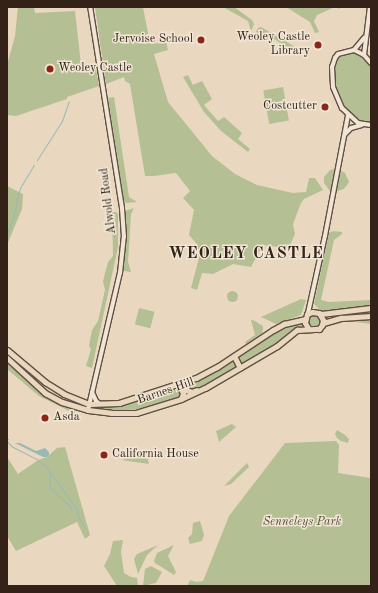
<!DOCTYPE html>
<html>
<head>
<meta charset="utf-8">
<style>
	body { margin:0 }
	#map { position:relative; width:378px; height:593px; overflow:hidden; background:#e9d8bf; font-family:"Old Standard TT",serif }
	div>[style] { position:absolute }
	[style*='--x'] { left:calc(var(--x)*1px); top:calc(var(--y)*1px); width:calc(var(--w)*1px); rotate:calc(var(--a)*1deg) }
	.green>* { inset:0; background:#b4bf94; transform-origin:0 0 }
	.round { border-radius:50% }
	.water>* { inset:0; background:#98b9b6 }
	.stream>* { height:1px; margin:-0.5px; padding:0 0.5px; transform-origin:0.5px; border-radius:0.5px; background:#98b9b6 }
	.roads { filter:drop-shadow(1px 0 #615042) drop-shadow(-1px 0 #615042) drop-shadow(0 1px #615042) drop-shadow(0 -1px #615042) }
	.minor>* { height:4px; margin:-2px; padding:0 2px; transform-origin:2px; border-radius:2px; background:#f1e6d5 }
	.major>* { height:5px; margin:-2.5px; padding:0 2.5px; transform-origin:2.5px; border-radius:2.5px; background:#e9d8bf }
	.dots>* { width:11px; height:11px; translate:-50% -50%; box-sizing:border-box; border:2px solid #f1e6d5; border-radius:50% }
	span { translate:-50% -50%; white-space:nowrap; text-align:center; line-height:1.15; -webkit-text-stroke:3px #f1e6d5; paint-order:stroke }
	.poi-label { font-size:12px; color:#342218 }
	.right { translate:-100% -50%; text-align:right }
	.left { translate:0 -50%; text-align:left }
	.street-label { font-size:12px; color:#342218 }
	.park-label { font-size:12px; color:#544937; font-style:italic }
	.district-label { font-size:16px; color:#342218; font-weight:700; letter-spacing:1px }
	.frame { position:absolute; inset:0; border:8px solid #342218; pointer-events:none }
</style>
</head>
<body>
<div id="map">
	<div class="green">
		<i style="clip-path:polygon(18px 7px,34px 7px,35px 13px,75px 11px,81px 65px,95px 64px,99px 86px,67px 97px,67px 99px,16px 116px,7px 115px,7px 65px,15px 36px)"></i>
		<i style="clip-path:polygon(95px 7px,143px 7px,150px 44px,166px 42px,168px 50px,154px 54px,168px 102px,212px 156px,235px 174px,257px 185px,293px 193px,306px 192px,309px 178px,315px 178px,323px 190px,304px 199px,301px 203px,293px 224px,295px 234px,291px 243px,286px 248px,263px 245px,251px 267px,233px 264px,213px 274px,202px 273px,197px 290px,191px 288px,200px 254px,196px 243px,189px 235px,194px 210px,183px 198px,190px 191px,176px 173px,154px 176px,145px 176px,130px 84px,125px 81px,124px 77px,106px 84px)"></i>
		<i style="clip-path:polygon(223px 7px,234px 7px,252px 20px,254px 24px,251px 31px,248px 21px)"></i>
		<i style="clip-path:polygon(286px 7px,340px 7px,340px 9px,335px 7px,317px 15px,314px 21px,319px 32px,315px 33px,310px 22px)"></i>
		<i style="clip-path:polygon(261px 27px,292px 45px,294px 47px,291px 50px,265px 33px,258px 36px,255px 34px,258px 28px)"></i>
		<i style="clip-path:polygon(351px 51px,361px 57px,371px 66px,371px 123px,359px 121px,348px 115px,336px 97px,332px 71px,336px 58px,339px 55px)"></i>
		<i style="clip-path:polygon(188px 75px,193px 85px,202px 81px,212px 99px,204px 105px,218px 121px,224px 117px,242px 133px,238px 139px,250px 149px,248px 152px,221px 131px,204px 112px,183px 77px)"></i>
		<i style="left:283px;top:87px;width:34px;height:20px;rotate:80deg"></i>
		<i style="clip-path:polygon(114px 97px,129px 197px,137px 202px,126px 203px,124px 201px,108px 98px)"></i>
		<i style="clip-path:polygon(336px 169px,332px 191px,330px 191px,324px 183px,324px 177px,330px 170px)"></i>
		<i style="clip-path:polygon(339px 170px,345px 173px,349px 182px,344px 189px,335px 192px)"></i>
		<i style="clip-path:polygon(7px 186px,23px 194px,22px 209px,7px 245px)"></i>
		<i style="clip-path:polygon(134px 208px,131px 214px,128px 262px,131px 272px,124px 271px,125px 211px)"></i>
		<i style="clip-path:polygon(112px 212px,116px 212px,118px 214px,118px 247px,92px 368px,86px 366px,91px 349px,89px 346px,92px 330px,98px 321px,105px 290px,103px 281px,108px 262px,113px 256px)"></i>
		<i style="clip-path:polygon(333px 231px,342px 232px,342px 234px,334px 240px,321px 300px,329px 302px,371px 300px,371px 306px,327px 311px,321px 311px,314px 304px,329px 233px)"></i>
		<i class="round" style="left:226.5px;top:290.5px;width:11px;height:11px"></i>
		<i style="clip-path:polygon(301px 299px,306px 300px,301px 315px,276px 324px,261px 317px)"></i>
		<i style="left:139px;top:308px;width:16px;height:17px;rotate:14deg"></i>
		<i class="round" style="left:306px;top:314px;width:14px;height:14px"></i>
		<i style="clip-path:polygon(371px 318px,371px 324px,348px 321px,327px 327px,326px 325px,335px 320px)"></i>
		<i style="clip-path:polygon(251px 320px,253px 320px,263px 326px,263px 330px,262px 333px,246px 344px,245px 342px,255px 335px)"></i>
		<i style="clip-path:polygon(302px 321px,303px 326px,294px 330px,271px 347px,206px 386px,191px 390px,189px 389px,188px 384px,219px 369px,276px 330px)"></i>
		<i style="clip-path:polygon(7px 361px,40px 392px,75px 412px,75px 414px,39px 396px,7px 369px)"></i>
		<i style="clip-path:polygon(176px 387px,180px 391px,179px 397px,139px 409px,118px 411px,94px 407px)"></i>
		<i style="clip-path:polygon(232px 424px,236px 427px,219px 442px,216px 431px)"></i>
		<i style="clip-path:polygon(337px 430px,345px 435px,349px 439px,348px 443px,341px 441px,337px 438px,335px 434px)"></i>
		<i style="clip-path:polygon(336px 441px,339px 445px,338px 473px,371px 478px,371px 586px,187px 586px,190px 580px,196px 582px,203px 581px,229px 516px,285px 443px)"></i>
		<i style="clip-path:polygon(65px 447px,90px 535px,85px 539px,77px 522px,16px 551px,7px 536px,7px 457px,18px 474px,38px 460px,47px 457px,57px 448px)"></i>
		<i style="clip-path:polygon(146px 453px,149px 464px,121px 460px)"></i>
		<i style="clip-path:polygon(247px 463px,249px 467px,231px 484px,224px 486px)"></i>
		<i style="clip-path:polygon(200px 521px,204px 535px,202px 541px,190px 544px,188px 538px,192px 534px,193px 523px)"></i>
		<i style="clip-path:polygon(123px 540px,121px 552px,124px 573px,131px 577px,137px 578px,138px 586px,117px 586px,104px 566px,110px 554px,113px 541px)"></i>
		<i style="clip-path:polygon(158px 545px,147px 555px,138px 574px,134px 559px,137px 554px)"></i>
		<i style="clip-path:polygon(174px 545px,168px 556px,176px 572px,174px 575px,155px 563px,154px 561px,157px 553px)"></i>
		<i style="clip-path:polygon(151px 566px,162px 572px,156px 583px,143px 586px,145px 569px)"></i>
	</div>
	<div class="water">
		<i style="clip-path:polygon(15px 443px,20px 443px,36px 451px,45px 448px,49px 452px,49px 455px,47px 457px,43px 457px)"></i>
	</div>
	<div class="stream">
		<i style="--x:37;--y:160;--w:46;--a:-57.3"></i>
		<i style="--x:62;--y:121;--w:21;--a:-71"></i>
		<i style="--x:7;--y:234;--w:17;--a:-69"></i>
		<i style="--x:13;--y:218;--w:31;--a:-77"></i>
		<i style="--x:20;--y:188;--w:27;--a:-59"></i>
		<i style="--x:7;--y:439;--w:1;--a:0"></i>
		<i style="--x:7;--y:441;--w:6;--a:51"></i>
		<i style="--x:11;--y:446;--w:30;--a:27"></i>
		<i style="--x:38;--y:460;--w:12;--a:42"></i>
		<i style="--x:47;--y:468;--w:49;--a:54.1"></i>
		<i style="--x:76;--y:508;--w:8;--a:76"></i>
		<i style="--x:78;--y:516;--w:13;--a:61"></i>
		<i style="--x:50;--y:474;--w:6;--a:99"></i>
		<i style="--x:49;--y:480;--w:8;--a:83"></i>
		<i style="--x:50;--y:488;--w:25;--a:42"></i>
		<i style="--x:69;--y:505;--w:5;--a:68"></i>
		<i style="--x:202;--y:584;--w:5;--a:22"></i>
	</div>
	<div class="roads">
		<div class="minor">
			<i style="--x:354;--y:50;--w:16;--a:-50"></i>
			<i style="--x:364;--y:55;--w:48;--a:-82.9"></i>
			<i style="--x:371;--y:63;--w:11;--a:-131"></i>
			<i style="--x:364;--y:55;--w:11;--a:-153"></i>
			<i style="--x:354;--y:50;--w:16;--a:166"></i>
			<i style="--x:338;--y:54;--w:5;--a:127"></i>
			<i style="--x:335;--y:58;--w:9;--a:108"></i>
			<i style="--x:332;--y:67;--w:20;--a:87"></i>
			<i style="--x:333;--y:87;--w:23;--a:67"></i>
			<i style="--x:342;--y:108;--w:22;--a:43"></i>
			<i style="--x:358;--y:123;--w:13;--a:9"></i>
			<i style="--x:345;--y:134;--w:8;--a:-45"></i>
			<i style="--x:351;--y:128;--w:11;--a:-15"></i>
			<i style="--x:308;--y:313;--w:79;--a:-77.6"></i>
			<i style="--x:325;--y:236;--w:123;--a:-79.2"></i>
			<i style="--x:92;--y:392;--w:10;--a:66"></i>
			<i style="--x:96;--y:401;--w:5;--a:37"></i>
			<i style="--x:88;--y:410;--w:141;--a:-76.9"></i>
			<i style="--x:120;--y:273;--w:36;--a:-84"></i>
			<i style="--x:124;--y:237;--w:29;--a:-94"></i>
			<i style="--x:122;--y:208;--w:204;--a:-99"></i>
		</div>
		<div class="major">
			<i style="--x:321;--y:314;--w:50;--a:-6.8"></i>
			<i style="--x:323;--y:323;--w:19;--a:-16"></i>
			<i style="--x:341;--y:318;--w:30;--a:-4"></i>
			<i style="--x:7;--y:350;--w:50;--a:40.1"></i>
			<i style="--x:45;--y:382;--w:22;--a:32"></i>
			<i style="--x:64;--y:394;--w:27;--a:22"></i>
			<i style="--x:89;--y:404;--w:30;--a:-2"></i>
			<i style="--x:119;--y:403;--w:81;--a:-18"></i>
			<i style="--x:196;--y:378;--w:24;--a:-28"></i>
			<i style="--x:217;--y:367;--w:67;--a:-33.5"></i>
			<i style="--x:273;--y:330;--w:13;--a:-29"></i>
			<i style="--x:284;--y:324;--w:22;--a:-13"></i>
			<i style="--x:234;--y:356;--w:13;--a:63"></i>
			<i style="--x:7;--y:358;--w:52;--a:42.6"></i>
			<i style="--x:45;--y:393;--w:19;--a:28"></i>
			<i style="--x:62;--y:402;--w:27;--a:17"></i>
			<i style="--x:88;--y:410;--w:23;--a:7"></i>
			<i style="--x:111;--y:413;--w:25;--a:0"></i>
			<i style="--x:136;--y:413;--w:47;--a:-17.3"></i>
			<i style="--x:181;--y:399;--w:26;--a:-25"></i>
			<i style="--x:205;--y:388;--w:83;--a:-30.3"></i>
			<i style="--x:277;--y:346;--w:26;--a:-39"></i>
			<i style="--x:297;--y:330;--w:22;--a:-3"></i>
			<i style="--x:319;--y:329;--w:5;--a:-53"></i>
			<i style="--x:322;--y:325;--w:5;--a:-79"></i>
			<i style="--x:323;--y:320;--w:8;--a:-120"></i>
			<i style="--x:319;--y:313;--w:7;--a:-172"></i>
			<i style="--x:312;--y:312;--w:5;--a:158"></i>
			<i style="--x:307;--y:314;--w:9;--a:103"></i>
			<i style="--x:305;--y:323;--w:6;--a:59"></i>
			<i style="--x:187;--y:381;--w:9;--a:96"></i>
			<i style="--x:186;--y:390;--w:6;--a:18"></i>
			<i style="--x:192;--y:392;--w:5;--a:-22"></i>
			<i style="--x:176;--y:385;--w:3;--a:0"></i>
			<i style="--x:179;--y:385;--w:9;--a:63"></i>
			<i style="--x:183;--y:393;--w:6;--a:108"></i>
		</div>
	</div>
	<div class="dots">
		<i style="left:201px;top:40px;background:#8f2418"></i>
		<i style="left:318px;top:45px;background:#8f2418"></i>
		<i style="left:50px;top:69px;background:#8f2418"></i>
		<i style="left:325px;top:107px;background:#8f2418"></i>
		<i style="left:45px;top:418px;background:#8f2418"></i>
		<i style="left:104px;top:455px;background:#8f2418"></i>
	</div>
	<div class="poi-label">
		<span class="right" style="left:310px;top:45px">Weoley Castle<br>Library</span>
		<span class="right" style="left:193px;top:40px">Jervoise School</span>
		<span class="left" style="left:58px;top:69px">Weoley Castle</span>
		<span class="right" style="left:317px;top:107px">Costcutter</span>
		<span class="left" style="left:53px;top:418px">Asda</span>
		<span class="left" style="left:112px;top:455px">California House</span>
	</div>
	<div class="street-label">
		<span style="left:109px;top:201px;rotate:-97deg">Alwold Road</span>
		<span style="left:166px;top:392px;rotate:-19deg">Barnes Hill</span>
	</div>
	<div class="park-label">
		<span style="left:302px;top:523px">Senneleys Park</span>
	</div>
	<div class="district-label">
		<span style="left:246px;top:254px">WEOLEY CASTLE</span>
	</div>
	<div class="frame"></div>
</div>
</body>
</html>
